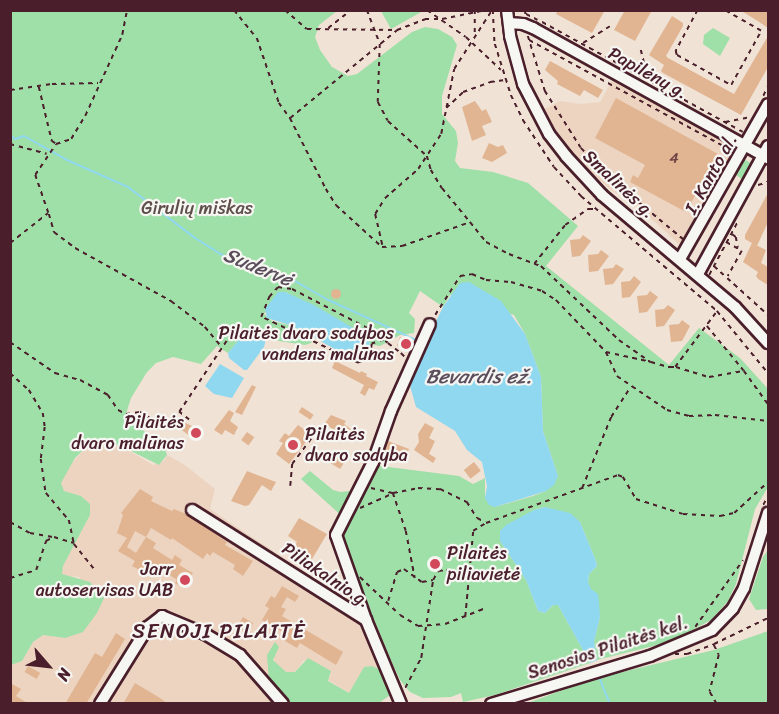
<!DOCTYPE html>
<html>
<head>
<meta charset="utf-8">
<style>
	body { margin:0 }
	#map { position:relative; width:779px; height:714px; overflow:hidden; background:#f0e2d5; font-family:Sriracha,sans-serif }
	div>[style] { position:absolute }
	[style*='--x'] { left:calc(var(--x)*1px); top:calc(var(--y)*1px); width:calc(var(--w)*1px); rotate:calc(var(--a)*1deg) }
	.built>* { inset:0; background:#ecd4c1 }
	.green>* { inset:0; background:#9fdfa8 }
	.water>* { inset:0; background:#8fd8f0 }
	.stream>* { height:2px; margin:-1px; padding:0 1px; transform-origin:1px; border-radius:1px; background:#8fd8f0 }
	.building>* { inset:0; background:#e1b592; transform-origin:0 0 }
	.round { border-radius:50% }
	.path>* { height:1.5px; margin-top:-0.75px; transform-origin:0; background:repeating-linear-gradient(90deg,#4a1f2b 0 4.5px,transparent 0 9px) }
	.roads { filter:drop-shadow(2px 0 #4a1f2b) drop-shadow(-2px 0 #4a1f2b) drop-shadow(0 2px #4a1f2b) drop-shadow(0 -2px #4a1f2b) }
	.minor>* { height:10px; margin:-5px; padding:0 5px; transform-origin:5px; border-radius:5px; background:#f6f6f2 }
	.dots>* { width:16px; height:16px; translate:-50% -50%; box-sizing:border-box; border:3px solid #f6f6f2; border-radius:50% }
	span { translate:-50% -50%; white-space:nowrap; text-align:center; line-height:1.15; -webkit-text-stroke:4.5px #f6f6f2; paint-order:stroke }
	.number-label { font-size:15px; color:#704445 }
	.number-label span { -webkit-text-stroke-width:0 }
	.street-label { font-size:18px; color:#4a1f2b }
	.park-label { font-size:18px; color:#5f4f4a }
	.poi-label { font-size:18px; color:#4a1f2b }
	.right { translate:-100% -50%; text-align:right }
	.left { translate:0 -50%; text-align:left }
	.water-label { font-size:20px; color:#5b4d5c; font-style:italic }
	.quarter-label { font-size:21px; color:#4a1f2b; letter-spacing:1.5px }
	.frame { position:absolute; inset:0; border:12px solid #4a1f2b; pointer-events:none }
	.north { position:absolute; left:18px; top:636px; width:60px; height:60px; -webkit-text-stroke:4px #f6f6f2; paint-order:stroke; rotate:118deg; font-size:16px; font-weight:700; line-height:24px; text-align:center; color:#4a1f2b }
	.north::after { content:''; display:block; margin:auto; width:21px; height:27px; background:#4a1f2b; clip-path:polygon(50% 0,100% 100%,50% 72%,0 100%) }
</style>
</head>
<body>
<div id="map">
	<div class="built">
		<i style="clip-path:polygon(614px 77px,739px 147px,682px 247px,655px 222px,625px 197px,612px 191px,586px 168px,562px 140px,543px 110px,560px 101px,581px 104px,600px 102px)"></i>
		<i style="clip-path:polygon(106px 442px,123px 447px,153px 465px,164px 461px,167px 455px,185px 465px,215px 489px,210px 509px,312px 577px,369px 620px,374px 617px,390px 658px,381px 670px,372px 666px,364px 667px,349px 693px,328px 680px,331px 674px,304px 660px,295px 672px,286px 672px,275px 663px,271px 645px,278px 694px,290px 703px,11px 704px,11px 665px,22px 661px,33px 642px,43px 635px,65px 638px,80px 577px,65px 576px,62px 574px,63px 566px,90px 515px,90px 504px,81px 496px,64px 491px,61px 483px,66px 470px,86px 447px)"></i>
	</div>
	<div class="green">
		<i style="clip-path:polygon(10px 11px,337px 11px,319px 25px,315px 37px,320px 50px,332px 67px,348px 76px,357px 74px,412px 32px,425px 27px,438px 29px,452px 37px,457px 45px,442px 96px,442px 114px,456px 131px,458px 143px,455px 161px,460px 168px,493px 172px,528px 183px,578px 226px,546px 266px,669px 365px,699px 328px,740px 358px,768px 389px,768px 487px,755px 509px,736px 584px,728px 601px,711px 620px,687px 633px,661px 644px,597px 660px,594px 642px,600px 617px,588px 583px,589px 574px,597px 566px,596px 561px,580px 522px,545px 507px,534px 510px,500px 531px,500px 541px,526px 580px,538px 611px,545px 613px,553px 605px,558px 605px,590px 663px,495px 695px,463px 702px,461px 693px,451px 697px,423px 698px,410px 692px,400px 680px,390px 658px,340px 539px,345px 519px,301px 479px,310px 471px,333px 490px,340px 492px,361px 490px,374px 469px,381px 466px,459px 476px,473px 484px,485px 478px,485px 498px,495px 507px,533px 496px,546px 491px,558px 476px,543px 431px,541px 377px,525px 334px,514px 315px,450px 295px,443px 307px,420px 291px,409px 313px,415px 319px,414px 333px,400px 335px,380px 346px,370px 344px,365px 335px,285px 292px,264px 314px,272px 321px,293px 326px,314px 337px,311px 343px,305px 345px,266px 339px,263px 333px,248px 329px,228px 353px,217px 346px,201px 364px,173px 357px,156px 363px,147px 372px,131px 398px,125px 417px,164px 446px,167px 455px,159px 465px,123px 447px,106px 442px,86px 447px,75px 458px,61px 483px,64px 491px,81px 496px,90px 504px,90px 515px,63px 566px,62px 574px,90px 582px,104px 598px,97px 613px,83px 632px,65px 638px,43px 635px,33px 642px,22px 661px,11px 665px)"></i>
		<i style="clip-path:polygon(423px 11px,391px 29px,381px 11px,423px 10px)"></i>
		<i style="clip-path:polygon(713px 28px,730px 38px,720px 56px,703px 44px,704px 35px)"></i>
		<i style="clip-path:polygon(741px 158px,755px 165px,742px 179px,733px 173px)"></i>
		<i style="clip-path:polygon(768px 550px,768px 609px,756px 610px,749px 599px,763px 557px)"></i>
		<i style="clip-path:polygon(768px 631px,768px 703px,525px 704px,593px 679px,714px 650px)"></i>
		<i style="clip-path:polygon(275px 642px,279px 647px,273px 660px,286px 672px,295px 672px,308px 658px,331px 671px,328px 681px,349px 693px,364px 667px,372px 666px,381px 670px,390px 695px,379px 703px,290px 703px,278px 694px,269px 681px,267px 655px)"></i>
	</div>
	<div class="water">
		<i style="clip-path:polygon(469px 282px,501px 301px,525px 334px,541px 377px,543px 431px,558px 476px,554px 485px,546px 491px,495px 507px,489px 505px,485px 498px,487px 486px,482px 462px,467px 450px,455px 431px,416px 407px,410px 386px,425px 344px,443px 307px,460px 283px)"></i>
		<i style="clip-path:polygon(278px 292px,285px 292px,314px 305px,365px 335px,370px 344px,364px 357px,360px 360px,351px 358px,293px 326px,267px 318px,265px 309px)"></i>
		<i style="clip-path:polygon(255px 326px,263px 333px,266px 339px,264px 347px,247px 370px,244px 370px,229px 358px,228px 353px,248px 329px)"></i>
		<i style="clip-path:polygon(220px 364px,244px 378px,232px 398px,214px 394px,205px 386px)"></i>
		<i style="clip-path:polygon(545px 507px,570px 513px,580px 522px,596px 561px,597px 566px,589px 574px,588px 582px,591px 589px,598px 594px,599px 603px,600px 617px,594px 642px,597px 660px,593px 662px,590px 663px,558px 605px,553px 605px,545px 613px,538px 611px,526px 580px,500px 541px,500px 531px,506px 525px,534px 510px)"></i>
	</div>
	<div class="stream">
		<i style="--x:10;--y:135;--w:6;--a:39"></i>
		<i style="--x:15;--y:139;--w:9;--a:-18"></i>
		<i style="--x:24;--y:136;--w:49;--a:29.2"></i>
		<i style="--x:67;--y:160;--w:67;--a:23.9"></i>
		<i style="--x:128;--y:187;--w:84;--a:37.3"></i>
		<i style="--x:195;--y:238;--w:40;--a:32"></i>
		<i style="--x:229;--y:259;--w:70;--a:18.4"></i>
		<i style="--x:295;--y:281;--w:36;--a:30"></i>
		<i style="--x:326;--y:299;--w:101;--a:24.5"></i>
		<i style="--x:599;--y:677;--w:29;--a:68"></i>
	</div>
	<div class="building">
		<i style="clip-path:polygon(558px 10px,605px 10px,592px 33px,556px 14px)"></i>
		<i style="clip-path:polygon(625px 10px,652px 10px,635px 41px,614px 30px)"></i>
		<i style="clip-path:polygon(740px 10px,768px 10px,768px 28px,756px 20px)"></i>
		<i style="clip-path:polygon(672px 16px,683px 23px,683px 26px,666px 56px,668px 58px,734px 94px,768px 36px,768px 67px,741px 115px,663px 73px,661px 71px,664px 65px,649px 55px)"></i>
		<i style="clip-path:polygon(550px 61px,603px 90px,598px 98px,584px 90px,580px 96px,557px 84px,558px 81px,545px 70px)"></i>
		<i style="clip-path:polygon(616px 98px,718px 154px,686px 212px,630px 182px,633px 175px,638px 178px,645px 165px,595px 138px)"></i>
		<i style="clip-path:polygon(475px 101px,482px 111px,486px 109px,492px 122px,482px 126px,486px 135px,472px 141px,462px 107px)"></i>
		<i style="clip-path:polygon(489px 143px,498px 147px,503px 145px,507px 153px,492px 162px,482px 158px)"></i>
		<i style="clip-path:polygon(768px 193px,768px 222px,757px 246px,745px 239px,745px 235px)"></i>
		<i style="clip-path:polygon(583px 235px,591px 241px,580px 256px,572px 257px,570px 240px,580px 239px)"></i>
		<i style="clip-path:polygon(752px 243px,766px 250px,761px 263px,768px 267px,768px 285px,758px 279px,756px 276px,758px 272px,743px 262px)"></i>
		<i style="clip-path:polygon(601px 250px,609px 256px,598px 271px,589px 272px,588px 255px,598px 254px)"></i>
		<i style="clip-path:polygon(616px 264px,624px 269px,613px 284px,605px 285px,603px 269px,613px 268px)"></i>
		<i style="clip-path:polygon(634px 276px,641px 282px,630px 297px,622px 298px,621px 282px,630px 281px)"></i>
		<i class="round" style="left:331px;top:289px;width:10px;height:10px"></i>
		<i style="clip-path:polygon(650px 291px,658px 297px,647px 312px,639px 313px,637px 296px,647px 295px)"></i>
		<i style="clip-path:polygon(668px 305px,675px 310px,664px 326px,656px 327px,655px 310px,664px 309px)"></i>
		<i style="clip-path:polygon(682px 320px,690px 326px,682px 341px,671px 342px,669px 325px,679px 324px)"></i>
		<i style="left:400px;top:337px;width:15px;height:9px;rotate:20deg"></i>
		<i style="clip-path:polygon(335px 361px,360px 373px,361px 371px,367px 374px,366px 376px,378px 382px,374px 390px,369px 388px,365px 396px,360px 393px,364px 385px,332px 368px)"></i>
		<i style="clip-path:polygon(252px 385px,256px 387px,242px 415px,235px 412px)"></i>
		<i style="left:302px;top:407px;width:14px;height:6px;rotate:34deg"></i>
		<i style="clip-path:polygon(229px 410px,234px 413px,230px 421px,238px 427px,234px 435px,225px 430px,222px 435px,214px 430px)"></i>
		<i style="clip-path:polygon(331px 415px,346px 421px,344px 424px,352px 430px,345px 439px,325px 423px)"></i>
		<i style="clip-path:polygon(183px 422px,199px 429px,202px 432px,200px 438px,194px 439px,179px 428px)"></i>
		<i style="clip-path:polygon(425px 423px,434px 428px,429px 438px,435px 441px,429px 454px,436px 458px,433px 463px,414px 450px,419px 442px,418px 434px)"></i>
		<i style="clip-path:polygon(298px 425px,305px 430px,308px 426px,314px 431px,289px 464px,276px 454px,283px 443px,279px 441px,285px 433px,289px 436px)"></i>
		<i style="left:247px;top:432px;width:9px;height:10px;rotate:36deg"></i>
		<i style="clip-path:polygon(388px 441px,409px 449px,406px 456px,397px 453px,393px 463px,382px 458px)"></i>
		<i style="left:334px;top:456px;width:12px;height:8px;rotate:31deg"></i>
		<i style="left:474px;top:462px;width:11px;height:13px;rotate:52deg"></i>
		<i style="clip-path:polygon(247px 471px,276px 482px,271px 491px,262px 485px,249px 505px,245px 506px,231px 501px)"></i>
		<i style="clip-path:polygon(140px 489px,153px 497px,151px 501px,172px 511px,174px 509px,186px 514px,227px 542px,225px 545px,253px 561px,243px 576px,233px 569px,235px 565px,213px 552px,210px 556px,207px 553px,203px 559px,172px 538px,171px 540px,151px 528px,146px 537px,135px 531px,127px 547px,136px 553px,146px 537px,156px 543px,153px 548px,172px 560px,175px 555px,182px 560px,179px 565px,193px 573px,183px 588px,175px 583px,177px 580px,161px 569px,157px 575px,153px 572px,147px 574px,132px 566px,135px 561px,118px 551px,127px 538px,117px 533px,123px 515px,121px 513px)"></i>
		<i style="clip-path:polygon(299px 518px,327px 534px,312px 559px,293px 548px,297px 542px,288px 536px)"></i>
		<i style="clip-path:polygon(282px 586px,299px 596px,295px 602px,287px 597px,281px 607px,286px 609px,282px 616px,343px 652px,336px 665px,300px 643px,297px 648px,285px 641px,289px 636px,262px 620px,269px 608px,265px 606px,271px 596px,275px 598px)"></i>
		<i style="left:243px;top:617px;width:12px;height:13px;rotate:31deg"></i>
		<i style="clip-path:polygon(116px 633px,125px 639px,86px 704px,65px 704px,95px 653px,102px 657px)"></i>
		<i style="left:28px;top:666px;width:14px;height:7px;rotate:30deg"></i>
		<i style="clip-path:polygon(10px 683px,21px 689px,16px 696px,29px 704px,10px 704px)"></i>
		<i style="clip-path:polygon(135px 683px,160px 698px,168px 704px,123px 704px)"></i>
	</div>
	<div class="path">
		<i style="--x:234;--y:10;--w:36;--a:51"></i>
		<i style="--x:257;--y:38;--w:69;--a:71.3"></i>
		<i style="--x:279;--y:103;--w:19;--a:54"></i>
		<i style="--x:290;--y:118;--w:80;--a:63.1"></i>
		<i style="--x:326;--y:189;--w:19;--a:58"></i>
		<i style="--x:336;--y:205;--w:62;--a:42.4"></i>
		<i style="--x:382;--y:247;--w:20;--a:-3"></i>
		<i style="--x:402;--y:246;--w:72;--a:-19.4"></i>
		<i style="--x:470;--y:222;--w:26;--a:51"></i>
		<i style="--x:486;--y:242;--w:26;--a:28"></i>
		<i style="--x:509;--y:254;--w:34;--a:21"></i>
		<i style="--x:541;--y:266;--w:108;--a:43.5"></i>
		<i style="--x:619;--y:340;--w:39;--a:35"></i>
		<i style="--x:651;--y:362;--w:19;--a:16"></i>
		<i style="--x:669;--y:367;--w:6;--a:0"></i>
		<i style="--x:675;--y:367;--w:70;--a:-53.1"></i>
		<i style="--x:285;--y:10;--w:29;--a:41"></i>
		<i style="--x:307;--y:29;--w:89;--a:0.6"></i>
		<i style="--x:367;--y:10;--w:36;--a:69"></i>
		<i style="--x:380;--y:44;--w:58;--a:92"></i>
		<i style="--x:378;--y:102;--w:21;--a:62"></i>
		<i style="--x:388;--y:121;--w:52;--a:41.9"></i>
		<i style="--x:427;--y:156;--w:15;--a:74"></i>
		<i style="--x:431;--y:170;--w:21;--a:59"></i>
		<i style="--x:442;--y:188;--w:44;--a:50.5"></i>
		<i style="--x:427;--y:10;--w:47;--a:34.7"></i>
		<i style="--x:466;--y:37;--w:48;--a:43.3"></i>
		<i style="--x:475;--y:10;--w:24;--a:90"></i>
		<i style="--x:493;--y:10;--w:34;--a:87"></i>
		<i style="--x:495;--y:44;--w:53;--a:72.6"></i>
		<i style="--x:511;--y:95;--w:28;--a:64"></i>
		<i style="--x:523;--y:120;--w:56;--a:56.6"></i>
		<i style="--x:554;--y:167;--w:40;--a:47"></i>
		<i style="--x:581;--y:196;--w:178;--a:40.2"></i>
		<i style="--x:717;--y:311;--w:80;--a:50.6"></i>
		<i style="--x:525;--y:10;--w:6;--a:81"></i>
		<i style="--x:698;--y:10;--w:47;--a:118.2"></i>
		<i style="--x:676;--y:51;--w:4;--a:76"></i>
		<i style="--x:677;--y:55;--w:62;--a:29.1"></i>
		<i style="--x:731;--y:85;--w:62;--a:-60.9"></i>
		<i style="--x:761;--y:31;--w:43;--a:-150.4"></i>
		<i style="--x:526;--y:14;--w:13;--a:27"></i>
		<i style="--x:542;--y:22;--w:229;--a:28.7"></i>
		<i style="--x:328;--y:28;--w:29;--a:-38"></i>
		<i style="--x:528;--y:36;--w:58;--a:72.8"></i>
		<i style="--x:545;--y:91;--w:67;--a:57.7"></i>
		<i style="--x:581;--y:148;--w:43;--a:45.9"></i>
		<i style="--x:611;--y:179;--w:94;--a:39.8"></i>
		<i style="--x:529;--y:40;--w:230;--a:28.6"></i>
		<i style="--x:583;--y:43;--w:32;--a:-32"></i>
		<i style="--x:641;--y:50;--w:30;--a:76"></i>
		<i style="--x:39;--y:87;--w:56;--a:76.5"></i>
		<i style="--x:52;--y:141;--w:4;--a:34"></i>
		<i style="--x:10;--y:90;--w:42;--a:-8.1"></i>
		<i style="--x:52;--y:84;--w:46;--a:-1.2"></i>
		<i style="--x:763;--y:96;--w:11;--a:-63"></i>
		<i style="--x:446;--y:108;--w:23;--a:-43"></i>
		<i style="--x:463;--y:92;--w:29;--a:-20"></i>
		<i style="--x:490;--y:82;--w:15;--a:-8"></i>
		<i style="--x:290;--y:118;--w:139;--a:-39.4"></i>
		<i style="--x:397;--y:30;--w:30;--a:-21"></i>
		<i style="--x:425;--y:19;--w:17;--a:0"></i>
		<i style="--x:442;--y:19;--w:45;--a:-11.6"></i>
		<i style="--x:725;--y:122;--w:25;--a:-11"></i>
		<i style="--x:10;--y:144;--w:38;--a:15"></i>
		<i style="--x:758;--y:185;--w:10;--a:-17"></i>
		<i style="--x:49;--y:214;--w:19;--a:74"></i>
		<i style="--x:54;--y:232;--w:26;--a:37"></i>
		<i style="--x:75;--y:248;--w:110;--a:28.9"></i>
		<i style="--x:171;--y:301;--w:43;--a:37.4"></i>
		<i style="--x:205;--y:327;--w:26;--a:50"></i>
		<i style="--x:732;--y:234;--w:5;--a:37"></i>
		<i style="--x:736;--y:237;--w:11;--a:80"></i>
		<i style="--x:726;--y:242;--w:18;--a:29"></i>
		<i style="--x:742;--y:251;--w:29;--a:119"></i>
		<i style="--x:10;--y:243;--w:48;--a:-38.3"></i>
		<i style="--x:48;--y:213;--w:40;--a:-108.9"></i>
		<i style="--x:35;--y:175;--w:37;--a:-56"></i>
		<i style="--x:56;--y:144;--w:16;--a:-18"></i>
		<i style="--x:71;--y:139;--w:27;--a:-59"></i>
		<i style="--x:85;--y:116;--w:89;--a:-65.4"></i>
		<i style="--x:122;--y:35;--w:25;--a:-79"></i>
		<i style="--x:382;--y:245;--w:32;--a:-103"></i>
		<i style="--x:375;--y:214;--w:19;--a:-58"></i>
		<i style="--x:385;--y:198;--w:44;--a:-41.3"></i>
		<i style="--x:418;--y:169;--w:42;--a:-56.7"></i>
		<i style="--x:441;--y:134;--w:66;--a:-78.7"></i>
		<i style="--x:454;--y:69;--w:70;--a:-57.2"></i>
		<i style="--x:534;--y:264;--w:50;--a:-51.5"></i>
		<i style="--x:565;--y:225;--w:28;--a:-35"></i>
		<i style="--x:588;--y:209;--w:7;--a:0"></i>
		<i style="--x:714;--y:266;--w:73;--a:42.2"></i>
		<i style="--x:709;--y:275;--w:61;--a:-61.8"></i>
		<i style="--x:435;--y:315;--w:46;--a:-57.3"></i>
		<i style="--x:460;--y:276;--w:12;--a:-9"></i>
		<i style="--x:472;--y:274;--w:15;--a:23"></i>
		<i style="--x:486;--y:280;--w:25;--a:5"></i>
		<i style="--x:511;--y:282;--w:32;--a:16"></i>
		<i style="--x:542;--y:291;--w:17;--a:33"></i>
		<i style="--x:556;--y:300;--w:72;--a:46.1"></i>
		<i style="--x:606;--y:352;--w:42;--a:12.4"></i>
		<i style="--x:707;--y:326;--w:58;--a:50.6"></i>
		<i style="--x:384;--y:340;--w:13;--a:162"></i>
		<i style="--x:372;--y:344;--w:15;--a:98"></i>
		<i style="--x:370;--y:359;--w:13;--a:162"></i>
		<i style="--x:358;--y:363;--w:107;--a:-154.6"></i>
		<i style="--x:261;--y:317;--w:22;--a:-68"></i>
		<i style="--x:269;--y:297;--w:13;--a:-48"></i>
		<i style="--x:278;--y:287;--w:14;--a:8"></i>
		<i style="--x:292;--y:289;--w:89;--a:27.4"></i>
		<i style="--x:371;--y:330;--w:21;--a:37"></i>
		<i style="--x:388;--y:343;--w:16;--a:38"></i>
		<i style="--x:401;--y:353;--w:7;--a:45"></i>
		<i style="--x:10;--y:342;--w:55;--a:34.6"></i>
		<i style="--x:55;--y:373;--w:26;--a:16"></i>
		<i style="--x:80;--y:380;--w:32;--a:28"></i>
		<i style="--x:108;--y:395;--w:18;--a:56"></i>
		<i style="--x:118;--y:410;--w:9;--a:27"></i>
		<i style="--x:126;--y:414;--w:14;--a:-8"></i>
		<i style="--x:140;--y:412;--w:21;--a:31"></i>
		<i style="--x:606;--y:352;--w:26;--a:65"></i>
		<i style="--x:617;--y:376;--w:60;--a:34.2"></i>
		<i style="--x:667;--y:410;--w:23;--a:15"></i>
		<i style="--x:689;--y:416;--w:26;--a:-2"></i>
		<i style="--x:715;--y:415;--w:53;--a:6.5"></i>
		<i style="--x:676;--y:367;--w:34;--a:17"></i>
		<i style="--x:709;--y:377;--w:36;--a:-10"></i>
		<i style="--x:744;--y:371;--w:41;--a:54"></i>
		<i style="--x:10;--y:373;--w:25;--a:42"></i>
		<i style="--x:29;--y:390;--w:27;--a:59"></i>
		<i style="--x:43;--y:413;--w:14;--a:82"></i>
		<i style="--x:45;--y:427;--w:32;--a:97"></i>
		<i style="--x:41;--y:459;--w:34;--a:82"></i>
		<i style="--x:46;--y:493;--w:35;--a:50"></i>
		<i style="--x:69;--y:520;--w:25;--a:78"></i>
		<i style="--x:74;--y:544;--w:32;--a:51"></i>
		<i style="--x:189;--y:420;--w:13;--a:-141"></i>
		<i style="--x:179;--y:412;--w:94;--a:-56.3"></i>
		<i style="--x:290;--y:486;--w:22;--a:-85"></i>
		<i style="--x:292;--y:464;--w:39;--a:-53"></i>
		<i style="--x:371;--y:488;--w:23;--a:13"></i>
		<i style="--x:393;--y:493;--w:40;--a:71.1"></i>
		<i style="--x:406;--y:531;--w:48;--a:79.2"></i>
		<i style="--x:582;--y:488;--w:77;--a:-67.8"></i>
		<i style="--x:611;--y:417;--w:35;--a:-57"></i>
		<i style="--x:763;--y:505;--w:10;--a:-61"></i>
		<i style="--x:360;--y:508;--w:36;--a:-24"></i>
		<i style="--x:393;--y:493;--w:25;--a:-11"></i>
		<i style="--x:418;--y:488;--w:22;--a:3"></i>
		<i style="--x:440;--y:489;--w:30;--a:26"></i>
		<i style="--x:467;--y:502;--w:19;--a:58"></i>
		<i style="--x:477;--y:518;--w:9;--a:27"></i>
		<i style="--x:10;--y:522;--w:23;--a:29"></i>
		<i style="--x:30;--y:533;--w:23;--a:10"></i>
		<i style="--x:360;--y:577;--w:55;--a:43.5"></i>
		<i style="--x:400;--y:615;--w:21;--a:31"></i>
		<i style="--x:418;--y:626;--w:27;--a:-4"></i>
		<i style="--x:445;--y:624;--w:41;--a:-21.5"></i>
		<i style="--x:10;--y:578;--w:27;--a:-17"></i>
		<i style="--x:36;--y:570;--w:31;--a:-71"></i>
		<i style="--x:46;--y:541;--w:9;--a:-27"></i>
		<i style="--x:54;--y:537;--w:21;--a:17"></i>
		<i style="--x:388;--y:601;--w:30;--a:-73"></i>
		<i style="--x:397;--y:572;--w:8;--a:-23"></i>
		<i style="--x:404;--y:569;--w:22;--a:36"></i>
		<i style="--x:422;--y:582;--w:11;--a:-10"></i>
		<i style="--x:433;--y:580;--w:10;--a:-61"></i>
		<i style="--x:438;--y:571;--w:8;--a:-7"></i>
		<i style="--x:446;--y:570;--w:22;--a:16"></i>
		<i style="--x:465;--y:617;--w:86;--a:-84.7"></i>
		<i style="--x:473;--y:531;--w:15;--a:-32"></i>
		<i style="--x:486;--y:523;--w:140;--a:-20"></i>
		<i style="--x:618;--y:475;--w:5;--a:22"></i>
		<i style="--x:623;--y:477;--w:26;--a:59"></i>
		<i style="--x:636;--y:499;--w:49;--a:17.7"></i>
		<i style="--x:683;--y:514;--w:37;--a:3"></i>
		<i style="--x:720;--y:516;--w:14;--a:-12"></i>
		<i style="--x:734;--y:513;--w:46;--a:-42.4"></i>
		<i style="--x:695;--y:627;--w:82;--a:-54.4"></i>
		<i style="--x:714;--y:645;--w:11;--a:63"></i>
		<i style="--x:719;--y:655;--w:38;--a:104"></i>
		<i style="--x:710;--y:692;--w:14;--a:60"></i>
		<i style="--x:675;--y:654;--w:12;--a:0"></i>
		<i style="--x:687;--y:654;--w:29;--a:-20"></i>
		<i style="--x:714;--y:644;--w:60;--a:-25.7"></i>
		<i style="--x:405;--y:688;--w:34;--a:-62"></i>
		<i style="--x:421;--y:658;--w:79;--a:-81.3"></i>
	</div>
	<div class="roads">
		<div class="minor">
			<i style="--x:507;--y:10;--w:26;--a:83"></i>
			<i style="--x:510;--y:36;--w:50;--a:74.8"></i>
			<i style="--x:523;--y:84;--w:56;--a:62.5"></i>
			<i style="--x:549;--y:134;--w:28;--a:52"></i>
			<i style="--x:566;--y:156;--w:53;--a:47.3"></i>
			<i style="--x:602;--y:195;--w:174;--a:40.1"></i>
			<i style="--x:735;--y:307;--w:49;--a:47.5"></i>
			<i style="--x:509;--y:23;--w:14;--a:4"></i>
			<i style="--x:523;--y:24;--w:11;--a:22"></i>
			<i style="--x:533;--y:28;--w:269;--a:29"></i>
			<i style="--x:680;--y:259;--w:178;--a:-60.4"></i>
			<i style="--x:698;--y:274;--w:146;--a:-61.3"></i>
			<i style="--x:192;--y:510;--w:206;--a:32.3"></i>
			<i style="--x:366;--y:620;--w:91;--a:67.4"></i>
			<i style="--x:366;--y:620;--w:90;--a:-109.4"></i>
			<i style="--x:336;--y:535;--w:82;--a:-63.1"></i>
			<i style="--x:373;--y:462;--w:54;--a:-70.6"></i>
			<i style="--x:391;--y:411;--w:95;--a:-65.9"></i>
			<i style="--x:100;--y:704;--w:91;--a:-58.1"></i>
			<i style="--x:148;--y:627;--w:18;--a:-38"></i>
			<i style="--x:162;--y:616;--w:47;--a:22.7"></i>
			<i style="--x:205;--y:634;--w:41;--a:31"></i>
			<i style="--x:240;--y:655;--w:65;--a:48.7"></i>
			<i style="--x:491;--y:704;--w:166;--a:-16.8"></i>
			<i style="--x:650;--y:656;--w:67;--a:-22.8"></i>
			<i style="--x:712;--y:630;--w:30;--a:-46"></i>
			<i style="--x:733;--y:608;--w:23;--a:-61"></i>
			<i style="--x:744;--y:588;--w:79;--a:-72.3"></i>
		</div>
	</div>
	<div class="dots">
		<i style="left:406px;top:344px;background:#d1495b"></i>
		<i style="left:196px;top:433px;background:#d1495b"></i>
		<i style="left:293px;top:445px;background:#d1495b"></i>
		<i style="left:435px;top:564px;background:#d1495b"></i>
		<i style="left:185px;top:580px;background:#d1495b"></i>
	</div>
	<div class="number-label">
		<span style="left:674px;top:159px">4</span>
	</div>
	<div class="street-label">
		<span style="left:648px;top:73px;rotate:29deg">Papilėnų g.</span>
		<span style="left:711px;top:174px;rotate:-61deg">I. Kanto al.</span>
		<span style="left:619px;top:184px;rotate:43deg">Smalinės g.</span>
		<span style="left:326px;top:575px;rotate:34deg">Piliakalnio g.</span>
		<span style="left:608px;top:648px;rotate:-18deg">Senosios Pilaitės kel.</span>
	</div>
	<div class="park-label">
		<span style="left:197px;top:208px">Girulių miškas</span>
	</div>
	<div class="poi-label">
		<span class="right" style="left:394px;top:344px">Pilaitės dvaro sodybos<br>vandens malūnas</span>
		<span class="right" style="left:184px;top:433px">Pilaitės<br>dvaro malūnas</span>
		<span class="left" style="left:305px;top:445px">Pilaitės<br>dvaro sodyba</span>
		<span class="left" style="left:447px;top:564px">Pilaitės<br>piliavietė</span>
		<span class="right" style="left:173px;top:580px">Jarr<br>autoservisas UAB</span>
	</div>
	<div class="water-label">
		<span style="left:258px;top:267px;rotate:22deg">Sudervė</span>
		<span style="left:479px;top:376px">Bevardis ež.</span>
	</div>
	<div class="quarter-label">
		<span style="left:219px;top:631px">SENOJI PILAITĖ</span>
	</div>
	<div class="frame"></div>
	<div class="north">N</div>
</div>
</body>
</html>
